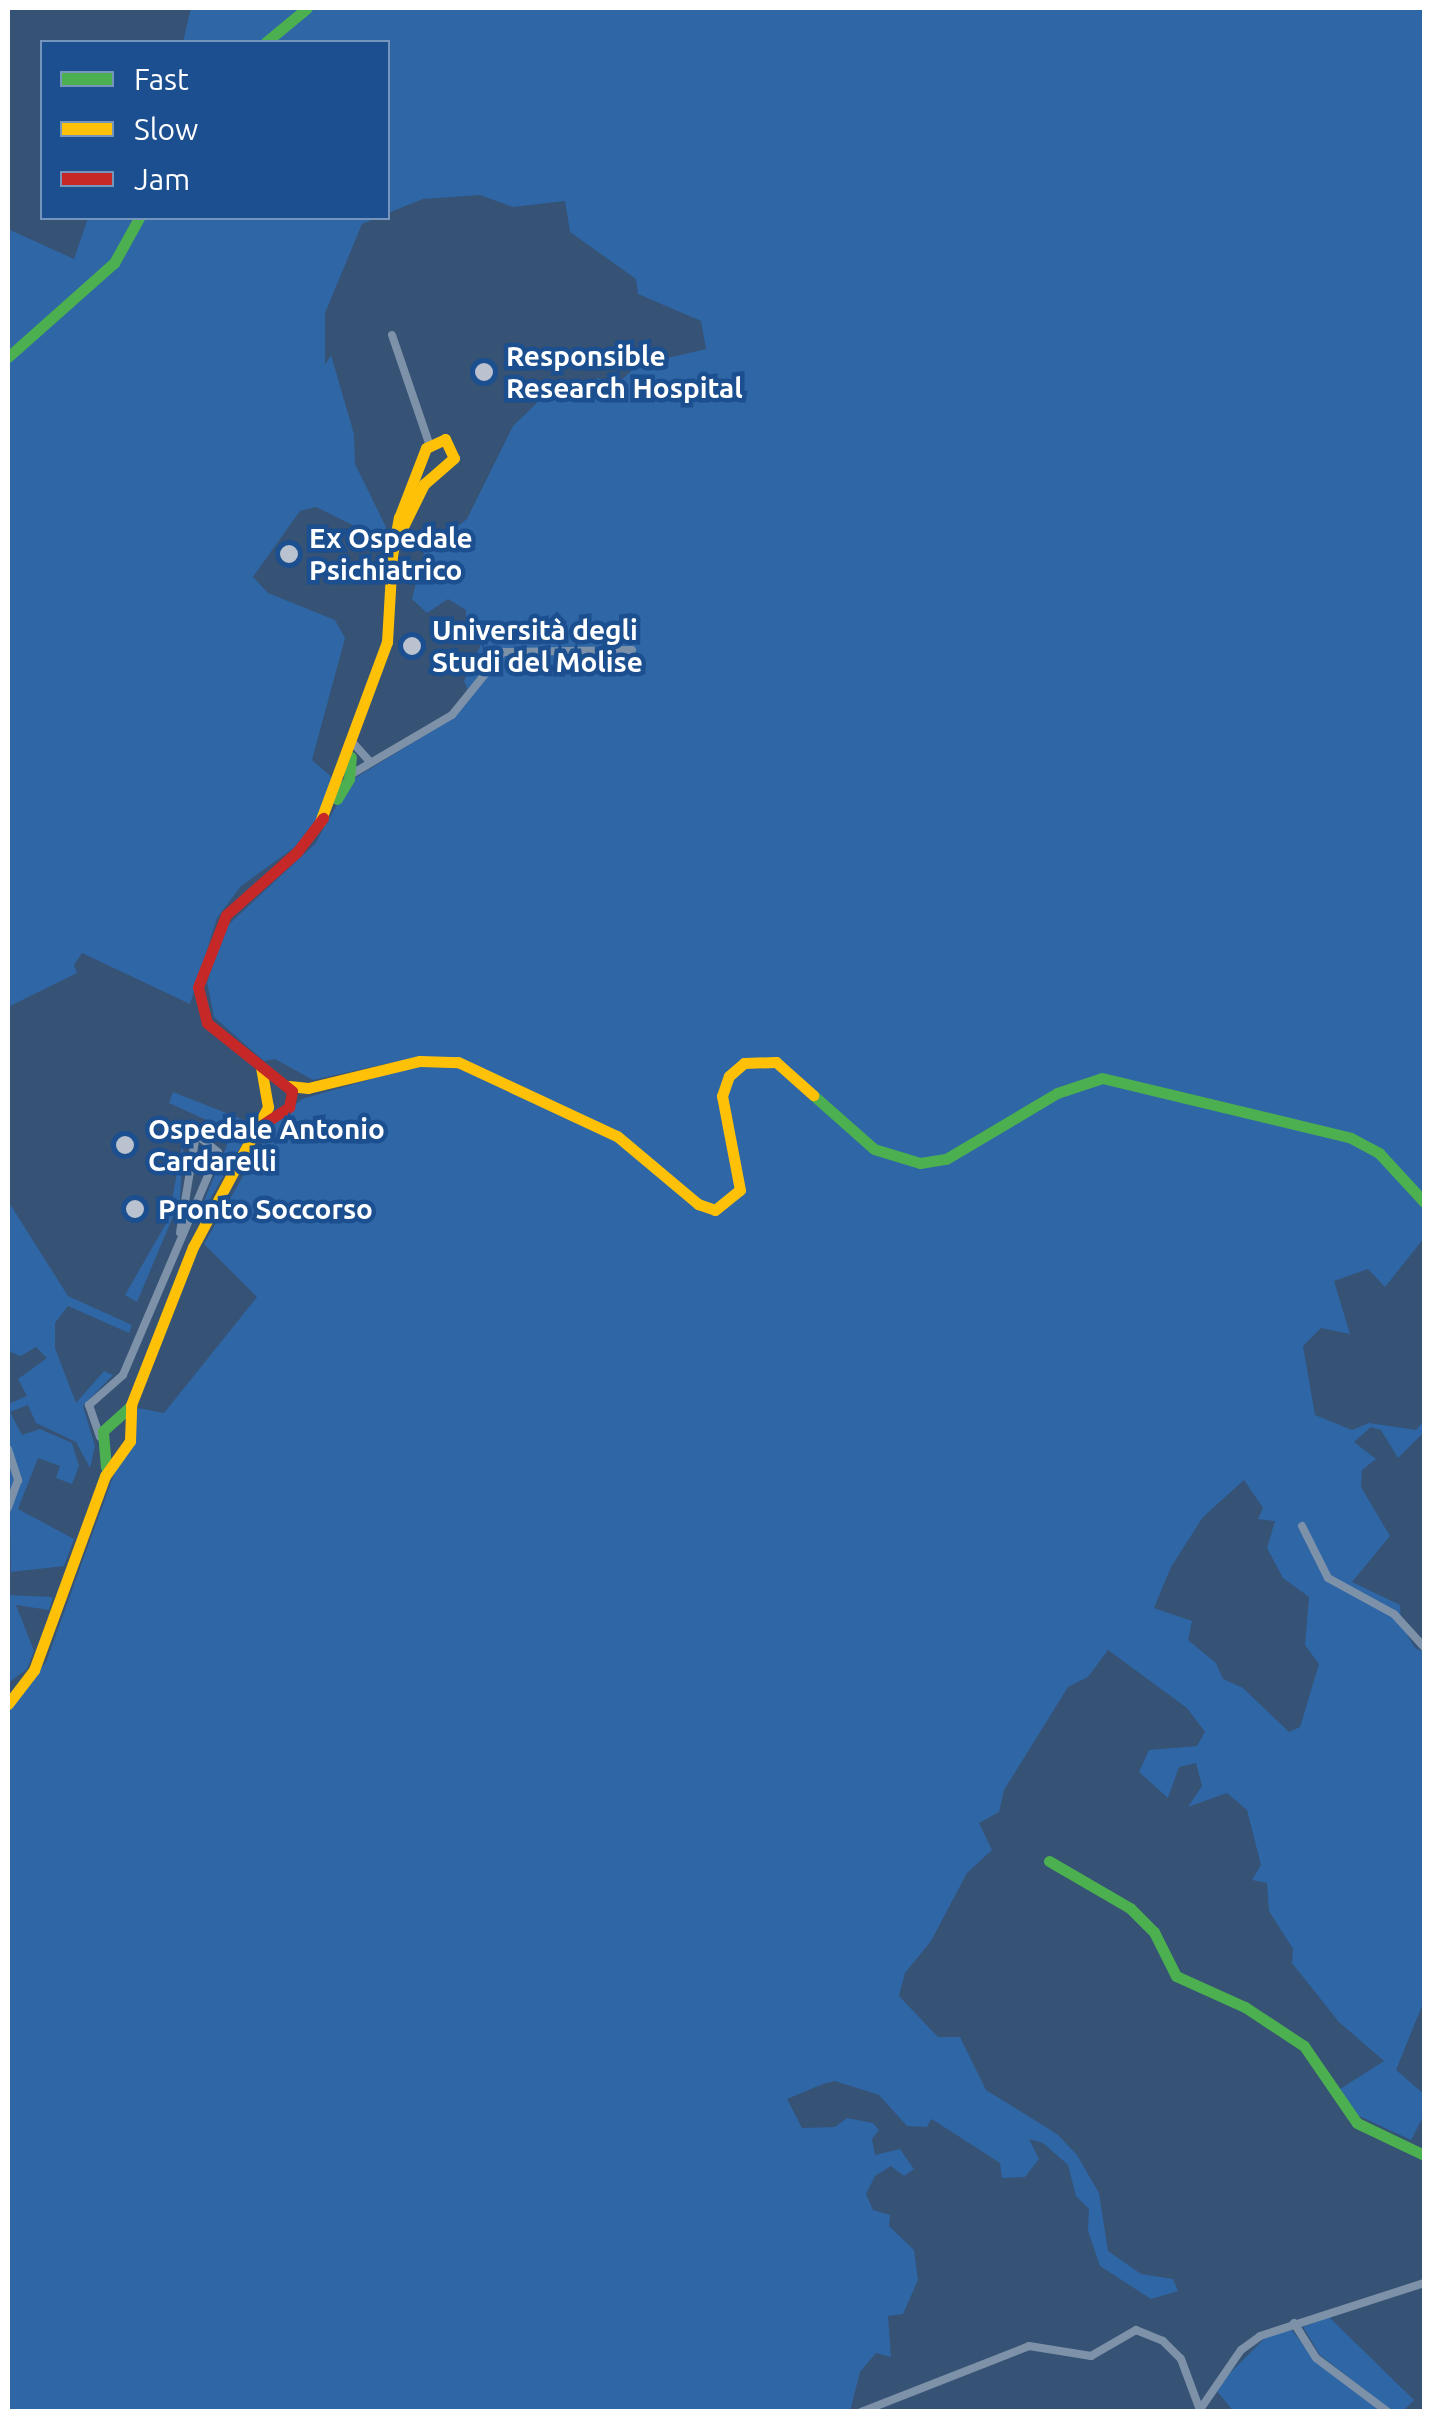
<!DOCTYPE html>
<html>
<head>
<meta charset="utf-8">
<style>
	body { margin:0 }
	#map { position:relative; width:1432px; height:2419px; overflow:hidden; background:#365274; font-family:Ubuntu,sans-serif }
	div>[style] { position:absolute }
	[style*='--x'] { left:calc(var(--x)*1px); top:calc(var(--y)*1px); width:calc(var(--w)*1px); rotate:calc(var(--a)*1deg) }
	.green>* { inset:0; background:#2f66a5 }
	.street>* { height:8px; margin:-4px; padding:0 4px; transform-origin:4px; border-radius:4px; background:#7d92a8 }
	.fast>* { height:11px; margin:-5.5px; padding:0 5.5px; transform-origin:5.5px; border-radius:5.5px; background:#4caf50 }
	.slow>* { height:11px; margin:-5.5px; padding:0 5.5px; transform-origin:5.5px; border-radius:5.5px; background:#ffc107 }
	.jam>* { height:11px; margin:-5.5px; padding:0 5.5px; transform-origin:5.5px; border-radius:5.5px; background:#c62828 }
	.dots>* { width:28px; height:28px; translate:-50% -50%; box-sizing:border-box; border:5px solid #1b4f8f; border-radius:50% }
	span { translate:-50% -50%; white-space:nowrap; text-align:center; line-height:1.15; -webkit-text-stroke:9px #1b4f8f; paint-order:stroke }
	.poi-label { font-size:28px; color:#fff; font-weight:700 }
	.left { translate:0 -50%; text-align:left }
	.frame { position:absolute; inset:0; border:10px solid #fff; pointer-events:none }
	.legend { position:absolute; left:40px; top:40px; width:350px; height:180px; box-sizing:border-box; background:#1b4f8f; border:2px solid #7695bc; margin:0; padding:12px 18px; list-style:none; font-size:30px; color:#fff }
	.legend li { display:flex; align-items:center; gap:20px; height:50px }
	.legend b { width:50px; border:2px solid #7695bc }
</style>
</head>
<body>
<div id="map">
	<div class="green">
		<i style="clip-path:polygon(evenodd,191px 8px,1424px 8px,1424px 1196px,1409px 1194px,1424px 1209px,1424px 1238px,1385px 1287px,1368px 1269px,1334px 1281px,1350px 1334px,1321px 1328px,1303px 1346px,1315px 1415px,1352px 1430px,1369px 1423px,1416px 1430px,1424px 1421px,1424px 1432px,1398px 1458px,1381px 1430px,1371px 1427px,1354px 1442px,1376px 1459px,1362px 1470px,1361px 1487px,1390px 1536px,1352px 1582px,1400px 1605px,1401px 1624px,1415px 1648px,1424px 1652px,1424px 2001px,1396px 2070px,1424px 2094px,1424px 2115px,1411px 2140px,1353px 2113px,1340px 2089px,1384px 2061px,1339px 2022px,1292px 1963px,1293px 1949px,1269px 1911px,1267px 1883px,1252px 1880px,1261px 1865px,1247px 1810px,1227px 1793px,1188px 1807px,1202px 1786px,1196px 1763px,1179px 1767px,1168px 1798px,1139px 1772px,1149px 1750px,1197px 1746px,1205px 1732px,1187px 1708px,1108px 1650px,1088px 1677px,1068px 1687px,1004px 1790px,999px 1812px,979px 1823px,992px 1850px,967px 1873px,931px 1941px,905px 1973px,899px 1996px,938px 2037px,960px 2037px,986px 2090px,1057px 2134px,1077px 2155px,1099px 2193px,1108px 2251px,1141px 2274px,1173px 2279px,1178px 2291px,1151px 2299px,1100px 2266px,1088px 2231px,1089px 2209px,1076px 2196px,1068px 2165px,1043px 2143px,1029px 2139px,1039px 2159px,1025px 2177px,1002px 2178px,1000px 2163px,941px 2125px,931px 2119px,927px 2127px,907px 2126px,879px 2095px,835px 2081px,823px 2084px,787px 2099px,802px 2128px,835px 2127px,847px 2118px,873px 2123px,879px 2130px,872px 2139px,875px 2155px,900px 2149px,914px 2169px,904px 2176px,891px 2166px,875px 2176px,866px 2194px,873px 2210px,890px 2215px,889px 2226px,914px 2250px,918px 2280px,903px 2314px,888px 2316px,891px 2357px,876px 2353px,860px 2372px,850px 2411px,8px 2412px,8px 1712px,46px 1662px,138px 1408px,164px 1413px,257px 1297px,204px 1244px,274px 1122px,302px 1099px,399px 1071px,399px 1061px,313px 1080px,275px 1059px,264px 1061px,214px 1017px,207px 982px,227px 926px,315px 844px,350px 781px,447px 722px,471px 697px,464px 681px,484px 638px,482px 625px,466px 620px,466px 610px,448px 599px,427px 613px,412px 599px,424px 552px,467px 519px,513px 426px,548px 392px,583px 392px,597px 378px,618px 383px,638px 365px,706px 349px,701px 321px,638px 294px,636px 279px,570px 232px,565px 201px,513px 207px,480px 195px,423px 199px,388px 213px,388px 42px,183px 42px,191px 8px,1244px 1480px,1263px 1508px,1258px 1519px,1275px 1521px,1267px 1548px,1283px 1578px,1309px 1597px,1305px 1645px,1319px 1664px,1300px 1727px,1289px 1732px,1243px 1688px,1223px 1679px,1216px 1663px,1188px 1640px,1192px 1621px,1154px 1608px,1171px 1567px,1203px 1517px,1244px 1480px)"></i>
		<i style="clip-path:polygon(88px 218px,377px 218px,362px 224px,325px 313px,325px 365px,331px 355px,354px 434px,355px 464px,386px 527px,381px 539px,316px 507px,300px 511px,253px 577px,268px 593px,335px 620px,345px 638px,312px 760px,334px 779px,320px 815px,295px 847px,241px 886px,217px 918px,190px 1004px,82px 953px,74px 965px,77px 973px,8px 1007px,8px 229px,74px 259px)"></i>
		<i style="clip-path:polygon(173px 1092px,254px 1124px,193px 1228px,227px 1145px,215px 1124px,169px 1103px)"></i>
		<i style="clip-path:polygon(184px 1136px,180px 1200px,137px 1302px,125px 1295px,168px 1220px)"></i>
		<i style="clip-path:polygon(8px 1201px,68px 1296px,132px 1325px,129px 1333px,68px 1306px,55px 1323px,55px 1348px,76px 1403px,104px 1371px,113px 1375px,83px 1406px,95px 1446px,90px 1468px,76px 1442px,36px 1423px,28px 1405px,10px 1412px,22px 1435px,40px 1429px,72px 1443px,79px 1466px,72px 1484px,56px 1478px,60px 1466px,38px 1458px,18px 1509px,74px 1539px,64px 1566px,11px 1572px,8px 1404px,27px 1396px,18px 1379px,47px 1358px,36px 1347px,21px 1356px,8px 1351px)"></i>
		<i style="clip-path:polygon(8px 1595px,53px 1597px,49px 1610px,16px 1605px,34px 1651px,27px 1669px,8px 1683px)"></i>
		<i style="clip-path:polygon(1329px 2317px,1414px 2400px,1403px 2411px,1392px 2411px,1320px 2355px,1303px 2327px)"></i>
		<i style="clip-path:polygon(1292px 2330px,1315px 2361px,1380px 2411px,1233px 2411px,1217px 2391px,1228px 2375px,1267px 2336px)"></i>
	</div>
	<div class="street">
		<i style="--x:392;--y:335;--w:114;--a:71.1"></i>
		<i style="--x:354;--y:744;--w:24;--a:48"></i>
		<i style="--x:350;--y:775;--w:118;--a:-30.5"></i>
		<i style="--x:452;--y:715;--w:81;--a:-51"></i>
		<i style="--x:503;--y:652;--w:129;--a:-0.9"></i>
		<i style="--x:100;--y:1437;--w:34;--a:-109"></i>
		<i style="--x:89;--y:1405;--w:45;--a:-41.4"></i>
		<i style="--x:123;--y:1375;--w:242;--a:-66.9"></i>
		<i style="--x:218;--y:1152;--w:28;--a:-141"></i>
		<i style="--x:196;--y:1134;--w:100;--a:99.2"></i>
		<i style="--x:8;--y:1449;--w:33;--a:72"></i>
		<i style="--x:18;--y:1480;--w:30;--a:110"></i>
		<i style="--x:1302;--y:1526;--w:58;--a:63.4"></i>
		<i style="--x:1328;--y:1578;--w:75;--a:28.6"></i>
		<i style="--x:1394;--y:1614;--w:45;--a:47.7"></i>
		<i style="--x:1294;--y:2323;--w:41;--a:57.8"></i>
		<i style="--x:1316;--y:2358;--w:90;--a:36.9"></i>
		<i style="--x:1199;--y:2411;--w:74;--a:-55.5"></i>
		<i style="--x:1241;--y:2350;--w:24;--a:-36"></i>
		<i style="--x:1260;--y:2336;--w:172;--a:-17.9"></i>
		<i style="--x:861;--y:2412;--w:180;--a:-21.4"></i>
		<i style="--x:1029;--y:2346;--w:63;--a:9.2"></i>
		<i style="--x:1091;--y:2356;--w:52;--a:-30"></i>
		<i style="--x:1136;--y:2330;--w:29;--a:22"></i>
		<i style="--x:1163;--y:2341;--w:25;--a:45"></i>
		<i style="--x:1181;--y:2359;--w:54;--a:69.6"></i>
	</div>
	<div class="fast">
		<i style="--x:266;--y:42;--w:53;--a:-39.7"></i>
		<i style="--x:8;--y:357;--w:142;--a:-41.6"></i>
		<i style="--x:114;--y:263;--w:51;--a:-60.9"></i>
		<i style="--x:337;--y:799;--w:23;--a:-59"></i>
		<i style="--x:349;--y:779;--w:22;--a:-85"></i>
		<i style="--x:813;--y:1095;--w:81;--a:41.5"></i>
		<i style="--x:874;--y:1149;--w:48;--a:16.9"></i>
		<i style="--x:920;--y:1163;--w:26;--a:-9"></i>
		<i style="--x:946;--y:1159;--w:129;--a:-30.7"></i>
		<i style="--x:1057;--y:1093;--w:47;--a:-18.4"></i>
		<i style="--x:1102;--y:1078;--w:256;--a:13.5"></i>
		<i style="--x:1351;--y:1138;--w:32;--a:28"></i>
		<i style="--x:1379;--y:1153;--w:67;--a:47.4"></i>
		<i style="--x:106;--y:1467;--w:36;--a:-95"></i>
		<i style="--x:103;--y:1431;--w:38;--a:-42"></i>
		<i style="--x:1049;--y:1861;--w:94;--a:30.1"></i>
		<i style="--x:1130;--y:1908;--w:34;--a:45"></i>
		<i style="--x:1154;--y:1932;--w:49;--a:63.4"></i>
		<i style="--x:1176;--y:1976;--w:76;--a:24.2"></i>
		<i style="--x:1245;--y:2007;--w:71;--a:33.5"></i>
		<i style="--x:1304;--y:2046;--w:93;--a:55.5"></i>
		<i style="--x:1357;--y:2123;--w:74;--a:25.5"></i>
	</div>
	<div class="slow">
		<i style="--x:320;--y:822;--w:192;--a:-69.6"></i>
		<i style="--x:387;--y:642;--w:86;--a:-86.7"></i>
		<i style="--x:392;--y:556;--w:39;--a:-80"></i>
		<i style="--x:399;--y:518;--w:75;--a:-68.9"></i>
		<i style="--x:426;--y:448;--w:21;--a:-25"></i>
		<i style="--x:445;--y:439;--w:21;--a:65"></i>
		<i style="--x:454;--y:458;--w:40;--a:139"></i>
		<i style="--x:424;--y:484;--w:68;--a:116.2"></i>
		<i style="--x:289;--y:1086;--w:19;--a:6"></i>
		<i style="--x:308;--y:1088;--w:115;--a:-13.6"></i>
		<i style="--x:420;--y:1061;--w:38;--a:2"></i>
		<i style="--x:458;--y:1062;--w:175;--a:25"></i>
		<i style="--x:617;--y:1136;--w:106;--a:40"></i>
		<i style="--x:698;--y:1204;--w:18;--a:19"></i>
		<i style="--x:715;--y:1210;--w:32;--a:-39"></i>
		<i style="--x:740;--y:1190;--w:96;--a:-100.8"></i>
		<i style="--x:722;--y:1096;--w:21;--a:-71"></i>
		<i style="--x:729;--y:1076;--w:20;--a:-41"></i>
		<i style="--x:744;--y:1063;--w:32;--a:-2"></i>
		<i style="--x:776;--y:1062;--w:50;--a:41.7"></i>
		<i style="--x:8;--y:1704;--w:43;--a:-52.6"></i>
		<i style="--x:34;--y:1670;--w:207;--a:-69.9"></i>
		<i style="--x:105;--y:1476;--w:43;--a:-54.5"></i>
		<i style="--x:130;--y:1441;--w:36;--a:-88"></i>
		<i style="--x:131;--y:1405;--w:170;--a:-68.6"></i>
		<i style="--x:193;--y:1247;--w:159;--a:-61.8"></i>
		<i style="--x:268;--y:1107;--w:39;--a:-100"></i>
	</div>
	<div class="jam">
		<i style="--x:260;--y:1126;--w:35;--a:-33"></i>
		<i style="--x:289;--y:1107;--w:16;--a:-79"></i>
		<i style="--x:292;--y:1091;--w:109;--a:-141.3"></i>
		<i style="--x:207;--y:1023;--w:37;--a:-104"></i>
		<i style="--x:198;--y:987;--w:77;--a:-68.7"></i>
		<i style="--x:226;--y:915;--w:95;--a:-41.6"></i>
		<i style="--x:297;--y:852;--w:43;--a:-52.6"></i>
	</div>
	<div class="dots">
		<i style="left:484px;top:372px;background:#b9c2ce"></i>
		<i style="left:289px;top:554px;background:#b9c2ce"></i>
		<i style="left:412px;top:646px;background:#b9c2ce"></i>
		<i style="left:125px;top:1145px;background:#b9c2ce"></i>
		<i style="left:135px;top:1209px;background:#b9c2ce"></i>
	</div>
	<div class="poi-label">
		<span class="left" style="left:506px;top:372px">Responsible<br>Research Hospital</span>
		<span class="left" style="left:309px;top:554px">Ex Ospedale<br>Psichiatrico</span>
		<span class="left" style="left:432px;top:646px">Università degli<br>Studi del Molise</span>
		<span class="left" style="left:148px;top:1145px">Ospedale Antonio<br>Cardarelli</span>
		<span class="left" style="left:158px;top:1209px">Pronto Soccorso</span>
	</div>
	<div class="frame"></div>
	<ul class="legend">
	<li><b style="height:12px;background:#4caf50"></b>Fast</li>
	<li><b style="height:12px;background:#ffc107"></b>Slow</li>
	<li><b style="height:12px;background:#c62828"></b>Jam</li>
	</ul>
</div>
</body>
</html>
